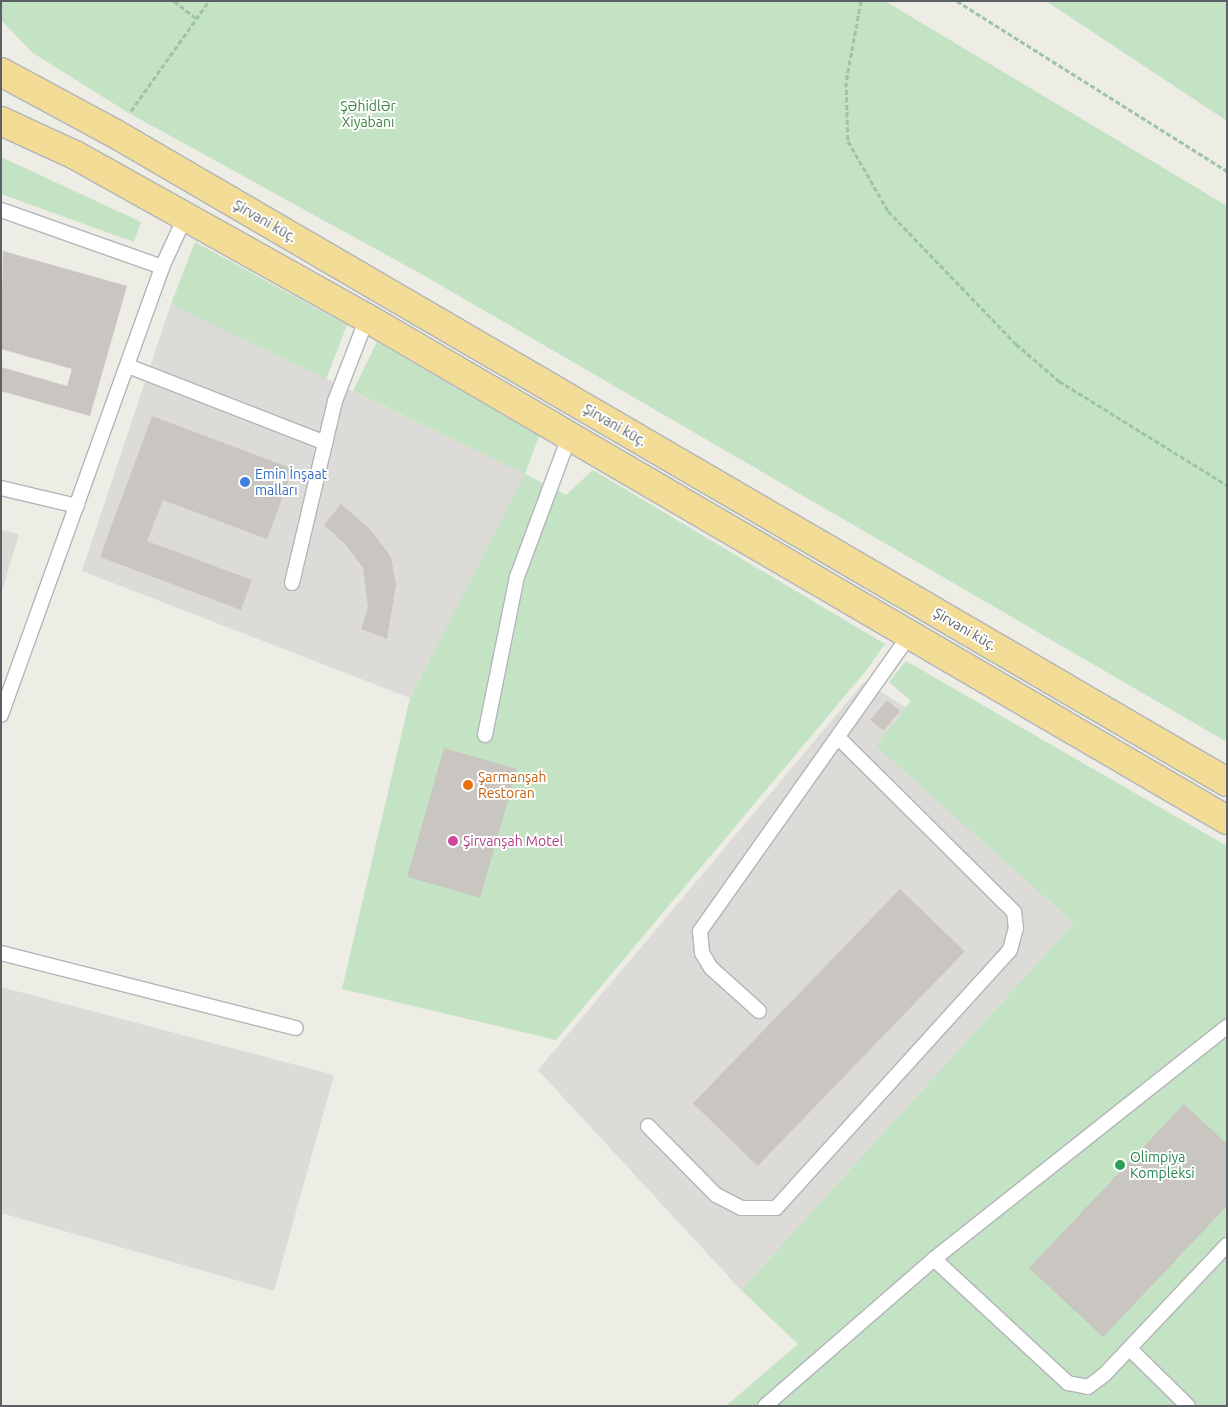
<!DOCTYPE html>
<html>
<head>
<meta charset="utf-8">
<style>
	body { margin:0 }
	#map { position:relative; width:1228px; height:1407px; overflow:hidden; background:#edece5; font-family:Ubuntu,sans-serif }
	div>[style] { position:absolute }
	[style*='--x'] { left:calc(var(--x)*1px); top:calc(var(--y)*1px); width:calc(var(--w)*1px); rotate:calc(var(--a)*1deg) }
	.industrial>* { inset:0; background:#dcdbd7 }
	.green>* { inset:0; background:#c3e3c4 }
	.building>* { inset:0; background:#c9c6c2; transform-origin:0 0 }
	.path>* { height:3px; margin-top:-1.5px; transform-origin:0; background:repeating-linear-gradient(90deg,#9dc3a9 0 5px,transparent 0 7.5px) }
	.roads { filter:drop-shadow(1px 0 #b2b5b8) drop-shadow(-1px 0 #b2b5b8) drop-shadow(0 1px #b2b5b8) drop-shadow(0 -1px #b2b5b8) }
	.lane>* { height:14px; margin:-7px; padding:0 7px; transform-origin:7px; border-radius:7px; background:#fff }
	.highway>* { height:28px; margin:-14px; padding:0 14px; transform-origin:14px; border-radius:14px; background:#f3dc96 }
	.dots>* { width:14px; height:14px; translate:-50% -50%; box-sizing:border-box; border:2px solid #fff; border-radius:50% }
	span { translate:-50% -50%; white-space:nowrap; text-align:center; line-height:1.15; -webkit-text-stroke:4px #fff; paint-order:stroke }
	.park-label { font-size:14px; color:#3d8241 }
	.street-label { font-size:14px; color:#5c6064 }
	.shop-label { font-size:14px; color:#366cbe }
	.left { translate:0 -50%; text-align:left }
	.food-label { font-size:14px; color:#c56008 }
	.hotel-label { font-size:14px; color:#b23c85 }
	.leisure-label { font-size:14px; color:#27864d }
	.frame { position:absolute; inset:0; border:2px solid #5c6064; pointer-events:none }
</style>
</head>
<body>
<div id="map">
	<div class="industrial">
		<i style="clip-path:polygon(171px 304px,525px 474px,410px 698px,82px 571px)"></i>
		<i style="clip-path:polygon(1px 530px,19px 534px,1px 594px)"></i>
		<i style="clip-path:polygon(864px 682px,906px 707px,877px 746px,1074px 923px,741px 1290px,538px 1070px)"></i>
		<i style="clip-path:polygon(1px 987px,334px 1075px,274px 1291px,1px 1213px)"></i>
	</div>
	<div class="green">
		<i style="clip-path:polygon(1px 1px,885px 1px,1227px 206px,1227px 742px,423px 275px,127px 112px,33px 53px,1px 20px)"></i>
		<i style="clip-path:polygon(1046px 1px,1227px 1px,1227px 121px)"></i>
		<i style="clip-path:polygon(1px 157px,141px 222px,134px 242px,1px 194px)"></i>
		<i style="clip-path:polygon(195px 242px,347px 325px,326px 379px,171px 304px)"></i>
		<i style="clip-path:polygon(377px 342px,539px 436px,525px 474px,566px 495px,593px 470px,885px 644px,865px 672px,556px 1040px,342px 989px,410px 698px,525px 474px,353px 391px)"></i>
		<i style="clip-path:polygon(906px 661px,1227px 846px,1227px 1406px,726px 1406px,798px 1344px,741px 1290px,1074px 923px,876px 746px,911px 701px,889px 682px)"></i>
	</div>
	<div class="building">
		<i style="clip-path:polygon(3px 251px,127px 286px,90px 416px,1px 391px,1px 367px,67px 386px,72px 369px,1px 349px)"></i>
		<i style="clip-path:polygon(152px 416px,293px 469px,267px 539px,163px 500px,147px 541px,252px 580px,241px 610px,100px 557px)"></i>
		<i style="clip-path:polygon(341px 504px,370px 529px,391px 557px,396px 585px,387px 639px,361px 629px,368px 607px,363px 568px,346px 545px,324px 525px)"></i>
		<i style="left:887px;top:700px;width:17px;height:26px;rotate:40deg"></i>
		<i style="left:444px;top:748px;width:76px;height:134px;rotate:16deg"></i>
		<i style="left:900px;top:889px;width:90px;height:298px;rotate:44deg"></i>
		<i style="clip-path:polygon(1184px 1104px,1227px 1144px,1227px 1206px,1103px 1337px,1029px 1268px)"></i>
	</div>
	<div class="path">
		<i style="--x:174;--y:1;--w:28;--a:38"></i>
		<i style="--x:861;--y:1;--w:82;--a:100.5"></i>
		<i style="--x:846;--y:82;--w:59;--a:88.1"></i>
		<i style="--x:848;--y:141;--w:81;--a:60.3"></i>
		<i style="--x:888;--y:211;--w:185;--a:46.1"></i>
		<i style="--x:1016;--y:344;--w:57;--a:40.7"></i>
		<i style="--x:1059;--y:381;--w:198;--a:31.8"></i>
		<i style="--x:957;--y:1;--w:319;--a:32.2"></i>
		<i style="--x:131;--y:111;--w:135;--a:-54.7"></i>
	</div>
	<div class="roads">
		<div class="lane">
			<i style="--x:1;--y:210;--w:171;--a:19.5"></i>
			<i style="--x:128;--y:366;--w:212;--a:21.3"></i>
			<i style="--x:1;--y:488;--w:78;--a:13.3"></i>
			<i style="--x:292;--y:583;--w:187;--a:-76.7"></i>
			<i style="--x:335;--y:401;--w:89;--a:-68.9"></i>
			<i style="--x:1;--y:715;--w:476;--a:-70.2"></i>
			<i style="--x:162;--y:267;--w:57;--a:-65.2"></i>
			<i style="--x:485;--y:735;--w:161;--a:-78.6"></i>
			<i style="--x:517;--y:577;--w:149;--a:-69.6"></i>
			<i style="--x:1;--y:953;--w:304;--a:14.3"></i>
			<i style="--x:759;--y:1011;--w:64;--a:-138.1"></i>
			<i style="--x:711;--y:968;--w:17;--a:-121"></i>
			<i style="--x:702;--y:953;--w:22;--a:-95"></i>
			<i style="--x:700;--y:931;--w:362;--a:-54.7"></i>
			<i style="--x:648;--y:1126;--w:97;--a:45.4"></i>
			<i style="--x:716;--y:1195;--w:28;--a:27"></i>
			<i style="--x:741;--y:1208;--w:35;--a:0"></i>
			<i style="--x:776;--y:1208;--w:348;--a:-47.8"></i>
			<i style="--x:1010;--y:950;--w:23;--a:-75"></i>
			<i style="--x:1016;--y:928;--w:16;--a:-97"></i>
			<i style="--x:1014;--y:912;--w:248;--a:-135.2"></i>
			<i style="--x:934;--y:1259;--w:183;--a:42.8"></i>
			<i style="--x:1068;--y:1383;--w:20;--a:11"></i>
			<i style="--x:1088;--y:1387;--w:21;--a:-37"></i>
			<i style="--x:1105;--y:1374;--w:178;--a:-46.6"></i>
			<i style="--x:1130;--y:1349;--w:81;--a:44.5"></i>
			<i style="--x:765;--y:1406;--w:224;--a:-41"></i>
			<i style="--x:934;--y:1259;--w:374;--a:-38.4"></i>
		</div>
		<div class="highway">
			<i style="--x:1;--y:72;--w:128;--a:28.4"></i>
			<i style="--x:114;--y:133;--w:1288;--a:30.25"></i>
			<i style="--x:1;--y:121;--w:81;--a:24.7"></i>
			<i style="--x:75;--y:155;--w:334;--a:29.2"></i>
			<i style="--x:367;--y:318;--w:996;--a:30.27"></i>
		</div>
	</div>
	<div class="dots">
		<i style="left:245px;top:482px;background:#3f7fe0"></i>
		<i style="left:468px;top:785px;background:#e8710a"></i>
		<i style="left:453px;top:841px;background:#d1479c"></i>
		<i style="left:1120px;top:1165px;background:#2e9e5b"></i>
	</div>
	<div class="park-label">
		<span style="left:368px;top:114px">Şəhidlər<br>Xiyabanı</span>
	</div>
	<div class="street-label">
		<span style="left:265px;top:221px;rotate:30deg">Şirvani küç.</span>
		<span style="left:615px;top:425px;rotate:30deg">Şirvani küç.</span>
		<span style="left:965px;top:629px;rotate:30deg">Şirvani küç.</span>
	</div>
	<div class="shop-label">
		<span class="left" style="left:255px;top:482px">Emin İnşaat<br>malları</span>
	</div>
	<div class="food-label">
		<span class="left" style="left:478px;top:785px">Şarmanşah<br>Restoran</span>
	</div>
	<div class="hotel-label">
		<span class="left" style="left:463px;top:841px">Şirvanşah Motel</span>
	</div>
	<div class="leisure-label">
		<span class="left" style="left:1130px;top:1165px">Olimpiya<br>Kompleksi</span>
	</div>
	<div class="frame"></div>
</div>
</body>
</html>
